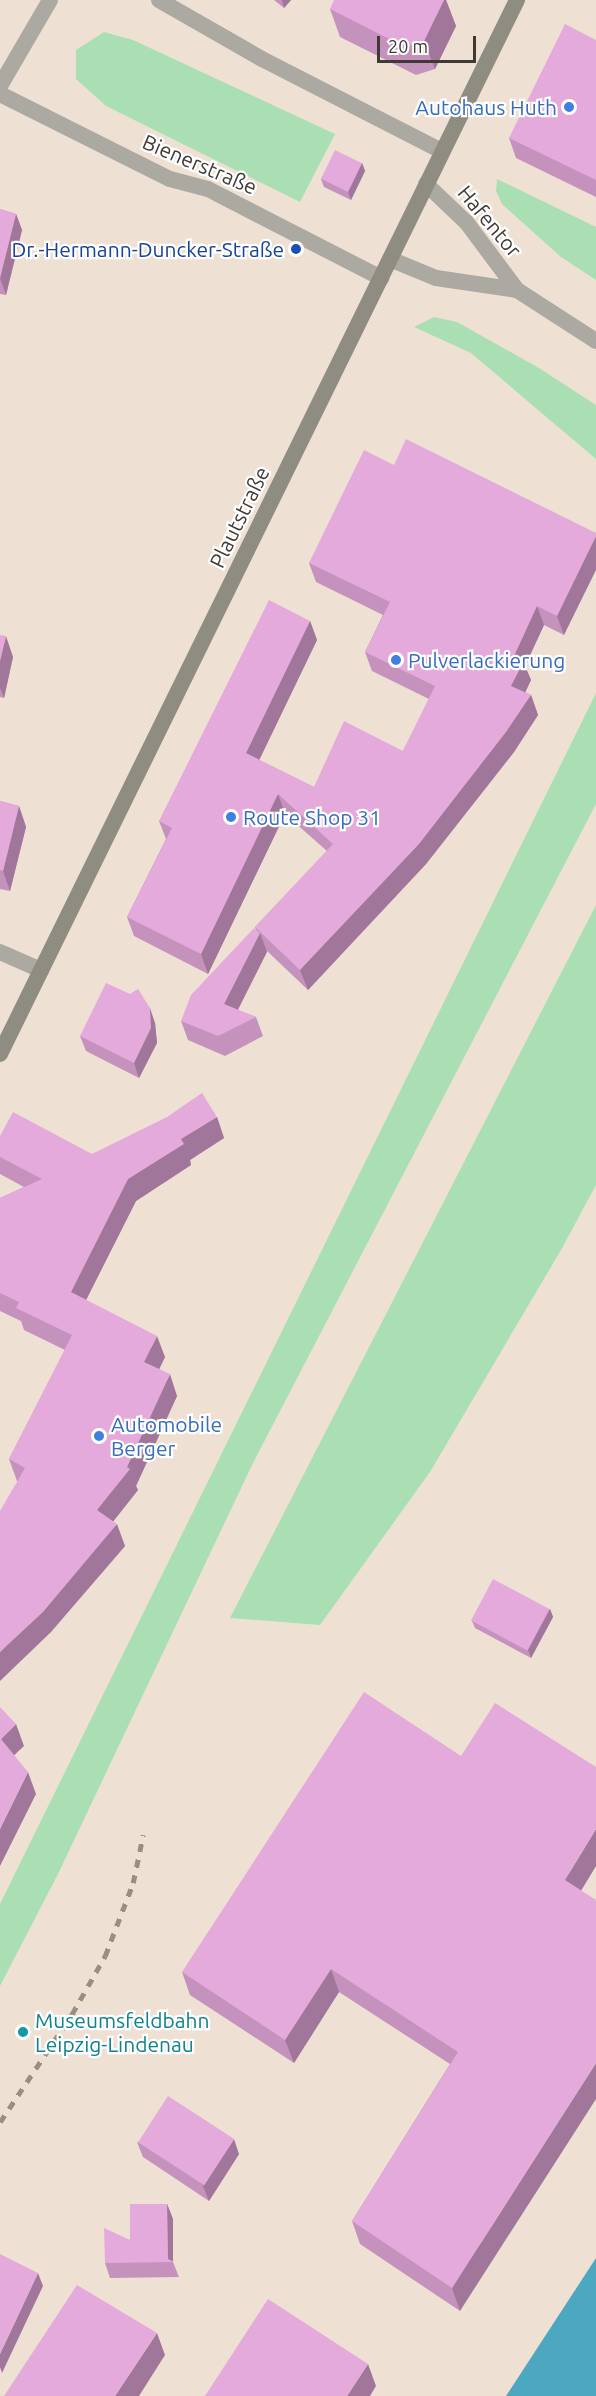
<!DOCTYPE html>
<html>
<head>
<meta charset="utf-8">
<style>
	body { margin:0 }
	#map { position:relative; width:596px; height:2396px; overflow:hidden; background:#eee1d3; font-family:Ubuntu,sans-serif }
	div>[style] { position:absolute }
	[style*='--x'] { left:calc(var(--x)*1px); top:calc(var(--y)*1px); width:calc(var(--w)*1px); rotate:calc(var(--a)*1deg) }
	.green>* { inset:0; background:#aadfb4 }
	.water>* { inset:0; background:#4ca8c0 }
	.minor>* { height:16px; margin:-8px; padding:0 8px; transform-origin:8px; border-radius:8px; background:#aba9a2 }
	.secondary>* { height:16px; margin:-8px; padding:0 8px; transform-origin:8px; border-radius:8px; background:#8f8c82 }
	.rail>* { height:4.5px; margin-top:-2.25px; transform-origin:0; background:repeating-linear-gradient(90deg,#978e84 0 8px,transparent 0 16px) }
	.wall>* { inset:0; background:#c492bd }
	.shaded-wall>* { inset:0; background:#a0779a }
	.building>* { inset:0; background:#e4aadc; transform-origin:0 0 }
	.dots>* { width:16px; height:16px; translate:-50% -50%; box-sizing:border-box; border:3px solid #fff; border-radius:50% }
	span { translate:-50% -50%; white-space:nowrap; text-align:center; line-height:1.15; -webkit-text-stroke:4.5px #fff; paint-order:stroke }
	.shop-label { font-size:21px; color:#366cbe }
	.right { translate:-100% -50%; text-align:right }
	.left { translate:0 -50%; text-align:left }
	.street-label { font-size:21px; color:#3f3a34 }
	.transit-label { font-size:21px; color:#164399 }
	.culture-label { font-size:21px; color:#0d838f }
	.scale { position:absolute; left:377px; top:36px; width:99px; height:27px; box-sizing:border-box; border:3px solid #3f3a34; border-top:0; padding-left:8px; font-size:18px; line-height:21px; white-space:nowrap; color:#3f3a34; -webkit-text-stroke:4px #fff; paint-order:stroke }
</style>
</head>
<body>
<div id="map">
	<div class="green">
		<i style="clip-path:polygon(104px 32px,133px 40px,335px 134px,300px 202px,106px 106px,76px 79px,76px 50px)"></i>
		<i style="clip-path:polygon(497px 179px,596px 227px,596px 280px,561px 257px,502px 204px,496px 191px)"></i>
		<i style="clip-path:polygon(434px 317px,457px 322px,539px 368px,596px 405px,596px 459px,471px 353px,414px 327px)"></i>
		<i style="clip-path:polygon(596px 693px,596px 804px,253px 1463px,58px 1874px,0 1986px,0 1904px)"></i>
		<i style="clip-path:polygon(596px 905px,596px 1185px,561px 1250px,430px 1472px,320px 1625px,230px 1618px)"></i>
	</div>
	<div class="water">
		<i style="clip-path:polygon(596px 2258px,596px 2396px,506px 2396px)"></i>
	</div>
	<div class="minor">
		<i style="--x:159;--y:0;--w:119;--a:29.8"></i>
		<i style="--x:262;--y:59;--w:202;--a:27.1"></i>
		<i style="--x:0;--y:86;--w:99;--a:-59.8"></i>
		<i style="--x:0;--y:94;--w:190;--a:26.6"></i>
		<i style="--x:170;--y:179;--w:39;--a:15"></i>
		<i style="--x:208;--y:189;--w:195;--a:27.2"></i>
		<i style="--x:426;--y:184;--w:57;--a:43.6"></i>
		<i style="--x:467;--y:223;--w:84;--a:53.3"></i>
		<i style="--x:517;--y:290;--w:94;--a:32.8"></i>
		<i style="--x:390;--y:259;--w:50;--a:22.4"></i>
		<i style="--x:436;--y:278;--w:82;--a:8.4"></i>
		<i style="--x:0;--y:952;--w:45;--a:23.7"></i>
	</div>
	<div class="secondary">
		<i style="--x:0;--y:1054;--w:1174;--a:-63.87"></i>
	</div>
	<div class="rail">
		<i style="--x:0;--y:2122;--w:130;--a:-56.3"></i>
		<i style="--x:72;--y:2014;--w:67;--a:-60.4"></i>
		<i style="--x:105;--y:1956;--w:78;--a:-69"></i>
		<i style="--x:133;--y:1883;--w:49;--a:-78.2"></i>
	</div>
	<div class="wall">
		<i style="clip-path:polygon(274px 0,291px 0,284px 8px)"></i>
		<i style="clip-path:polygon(446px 0,456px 26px,435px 69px,416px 75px,340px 37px,330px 9px)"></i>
		<i style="clip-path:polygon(596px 40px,596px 197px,516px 158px,509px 138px)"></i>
		<i style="clip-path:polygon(362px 163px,365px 171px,351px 200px,324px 187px,321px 179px)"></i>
		<i style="clip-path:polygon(0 209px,16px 214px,22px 230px,6px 295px,0 294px)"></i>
		<i style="clip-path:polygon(394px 465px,596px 533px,564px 635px,544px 625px,525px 666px,531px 680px,525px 692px,531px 695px,538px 715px,514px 752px,426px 864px,308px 990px,267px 951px,238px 1010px,256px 1017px,263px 1036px,225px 1056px,188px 1040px,181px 1021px,256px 930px,255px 927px,327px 851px,285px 814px,208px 974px,134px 936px,127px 917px,166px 839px,159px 821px,310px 621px,317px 640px,259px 760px,314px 787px,403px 751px,429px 699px,372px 671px,365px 652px,383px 615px,316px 582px,309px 563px)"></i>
		<i style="clip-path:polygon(0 635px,13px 657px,4px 698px,0 697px)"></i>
		<i style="clip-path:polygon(0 801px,19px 806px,26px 827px,10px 891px,0 889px)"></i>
		<i style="clip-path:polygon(130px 994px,155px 1023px,157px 1043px,139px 1078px,86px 1051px,80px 1036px)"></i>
		<i style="clip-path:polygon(217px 1117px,224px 1138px,190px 1160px,191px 1165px,136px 1201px,86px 1300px,165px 1357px,159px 1369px,177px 1396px,136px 1486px,138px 1490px,113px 1521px,125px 1546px,50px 1633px,17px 1481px,9px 1459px,65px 1350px,24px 1330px,21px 1321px,0 1311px,0 1198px,24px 1187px,0 1174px,0 1136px,92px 1154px)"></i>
		<i style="clip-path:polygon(550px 1609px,553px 1617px,531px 1658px,475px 1628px,472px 1621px)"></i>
		<i style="clip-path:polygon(596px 1866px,581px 1891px,460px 2311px,360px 2244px,352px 2221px,450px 2064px,339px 1992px,294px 2063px,190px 1995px,182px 1972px)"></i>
		<i style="clip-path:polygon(137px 2142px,239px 2154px,209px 2201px,143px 2157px)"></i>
		<i style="clip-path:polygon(167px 2204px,173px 2219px,173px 2262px,179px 2277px,110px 2278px,105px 2263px)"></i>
	</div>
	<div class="shaded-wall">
		<i style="clip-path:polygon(282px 0,291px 0,284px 8px)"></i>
		<i style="clip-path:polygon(444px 0,446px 0,456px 26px,435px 69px,424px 41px)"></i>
		<i style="clip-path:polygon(362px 163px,365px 171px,351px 200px,348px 192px)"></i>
		<i style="clip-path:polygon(16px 214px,22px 230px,6px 295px,0 278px)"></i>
		<i style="clip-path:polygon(596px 536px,596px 570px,564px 635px,557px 616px)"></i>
		<i style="clip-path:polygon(537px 606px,544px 625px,525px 666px,531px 680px,519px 706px,511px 686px,514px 656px)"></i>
		<i style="clip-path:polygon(310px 621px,317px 640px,253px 773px,246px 753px)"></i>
		<i style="clip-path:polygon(6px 636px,13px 657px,4px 698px,0 688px,0 661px)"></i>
		<i style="clip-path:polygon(531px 695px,538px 715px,514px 752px,426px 864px,308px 990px,300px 970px)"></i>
		<i style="clip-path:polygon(278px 794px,285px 814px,208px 974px,201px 954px)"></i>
		<i style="clip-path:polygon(19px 806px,26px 827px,10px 891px,3px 871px)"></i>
		<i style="clip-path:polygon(260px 933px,267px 952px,231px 1023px,224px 1004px)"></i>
		<i style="clip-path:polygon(150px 1008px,155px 1023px,157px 1043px,139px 1078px,134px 1063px)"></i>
		<i style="clip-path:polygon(217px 1117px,224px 1138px,190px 1160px,191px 1165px,136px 1201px,79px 1314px,71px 1292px,128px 1179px,181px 1139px)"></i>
		<i style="clip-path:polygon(157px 1336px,165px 1357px,152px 1384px,144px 1362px)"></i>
		<i style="clip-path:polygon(170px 1374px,177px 1396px,136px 1486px,138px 1490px,105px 1532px,97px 1510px,127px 1467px)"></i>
		<i style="clip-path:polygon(117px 1524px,125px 1546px,50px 1633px,0 1681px,0 1652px)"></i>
		<i style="clip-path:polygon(550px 1609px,553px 1617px,531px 1658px,528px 1650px)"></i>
		<i style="clip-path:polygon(16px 1724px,24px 1746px,9px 1760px,1px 1739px)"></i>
		<i style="clip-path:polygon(28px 1772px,36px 1794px,0 1866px,0 1829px)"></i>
		<i style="clip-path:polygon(596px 1829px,596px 1866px,573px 1903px,565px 1880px)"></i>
		<i style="clip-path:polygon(331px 1969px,339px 1992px,294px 2063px,285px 2040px)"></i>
		<i style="clip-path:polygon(596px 2063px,596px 2099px,460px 2311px,452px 2288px)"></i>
		<i style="clip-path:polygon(234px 2139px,239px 2154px,209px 2201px,203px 2186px)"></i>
		<i style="clip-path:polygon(167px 2204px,173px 2219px,173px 2262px,168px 2259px)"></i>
		<i style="clip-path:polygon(38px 2273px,43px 2286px,2px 2373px,0 2367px,0 2354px)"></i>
		<i style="clip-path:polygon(157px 2333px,165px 2355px,139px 2396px,115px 2396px)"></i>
		<i style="clip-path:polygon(368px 2364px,376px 2386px,370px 2396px,347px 2396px)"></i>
	</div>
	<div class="building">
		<i style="clip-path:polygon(334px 0,444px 0,424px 41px,405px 47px,330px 9px)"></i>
		<i style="clip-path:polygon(565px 24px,596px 40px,596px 180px,509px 138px)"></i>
		<i style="left:335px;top:150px;width:30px;height:32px;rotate:26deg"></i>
		<i style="clip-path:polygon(0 209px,16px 214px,0 278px)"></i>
		<i style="clip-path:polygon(406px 439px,596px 533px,596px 536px,557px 616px,537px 606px,514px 656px,524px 661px,511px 686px,531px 695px,506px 732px,419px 844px,300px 970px,255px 927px,333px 844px,278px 794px,201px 954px,127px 917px,172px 828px,159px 821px,269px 600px,310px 621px,246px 753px,314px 787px,344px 721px,403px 751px,435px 686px,365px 652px,390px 602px,309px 563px,364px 450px,394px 465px)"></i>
		<i style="clip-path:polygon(0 635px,6px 636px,0 661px)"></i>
		<i style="clip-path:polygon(0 801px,19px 806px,3px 871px,0 870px)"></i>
		<i style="clip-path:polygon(254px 928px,260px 933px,224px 1004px,256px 1017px,218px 1036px,181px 1021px,191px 995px)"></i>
		<i style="clip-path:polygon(106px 983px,130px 994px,138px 989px,150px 1008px,151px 1028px,134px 1063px,80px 1036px)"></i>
		<i style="clip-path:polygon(202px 1093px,217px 1117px,181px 1139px,184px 1144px,128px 1179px,71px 1292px,157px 1336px,144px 1362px,170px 1374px,127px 1467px,130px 1469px,97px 1510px,117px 1524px,43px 1612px,0 1652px,0 1511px,25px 1468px,9px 1459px,72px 1335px,16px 1308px,19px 1302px,0 1293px,0 1198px,42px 1179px,0 1157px,0 1136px,13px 1112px,92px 1154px,167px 1117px)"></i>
		<i style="left:493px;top:1579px;width:64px;height:47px;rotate:28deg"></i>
		<i style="clip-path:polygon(364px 1692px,461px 1756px,495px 1703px,596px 1767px,596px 1829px,565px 1880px,596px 1900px,596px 2063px,452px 2288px,352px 2221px,458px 2052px,331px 1969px,285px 2040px,182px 1972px)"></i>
		<i style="clip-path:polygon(0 1707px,16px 1724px,1px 1739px,28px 1772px,0 1829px)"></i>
		<i style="left:168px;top:2096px;width:79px;height:55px;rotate:33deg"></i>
		<i style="clip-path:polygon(130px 2204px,167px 2204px,168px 2259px,174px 2262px,105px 2263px,104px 2228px,130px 2240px)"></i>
		<i style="clip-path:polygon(0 2254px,38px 2273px,0 2354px)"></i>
		<i style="clip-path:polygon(77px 2285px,157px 2333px,115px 2396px,4px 2396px)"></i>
		<i style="clip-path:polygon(268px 2299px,368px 2364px,347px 2396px,205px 2396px)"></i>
	</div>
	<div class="dots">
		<i style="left:569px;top:107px;background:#3f7fe0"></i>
		<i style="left:296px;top:249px;background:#1a4fb4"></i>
		<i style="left:396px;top:660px;background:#3f7fe0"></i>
		<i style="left:231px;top:817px;background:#3f7fe0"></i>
		<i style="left:99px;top:1436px;background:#3f7fe0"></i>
		<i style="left:23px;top:2032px;background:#0f9aa8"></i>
	</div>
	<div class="shop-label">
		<span class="right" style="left:557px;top:107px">Autohaus Huth</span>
		<span class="left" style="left:408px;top:660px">Pulverlackierung</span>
		<span class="left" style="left:243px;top:817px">Route Shop 31</span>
		<span class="left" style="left:111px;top:1436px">Automobile<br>Berger</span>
	</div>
	<div class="street-label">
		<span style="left:200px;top:164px;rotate:23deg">Bienerstraße</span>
		<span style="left:490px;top:221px;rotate:50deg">Hafentor</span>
		<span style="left:239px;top:517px;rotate:-64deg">Plautstraße</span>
	</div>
	<div class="transit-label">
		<span class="right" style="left:284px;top:249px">Dr.-Hermann-Duncker-Straße</span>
	</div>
	<div class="culture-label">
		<span class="left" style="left:35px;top:2032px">Museumsfeldbahn<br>Leipzig-Lindenau</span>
	</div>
	<div class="scale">20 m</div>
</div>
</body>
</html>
